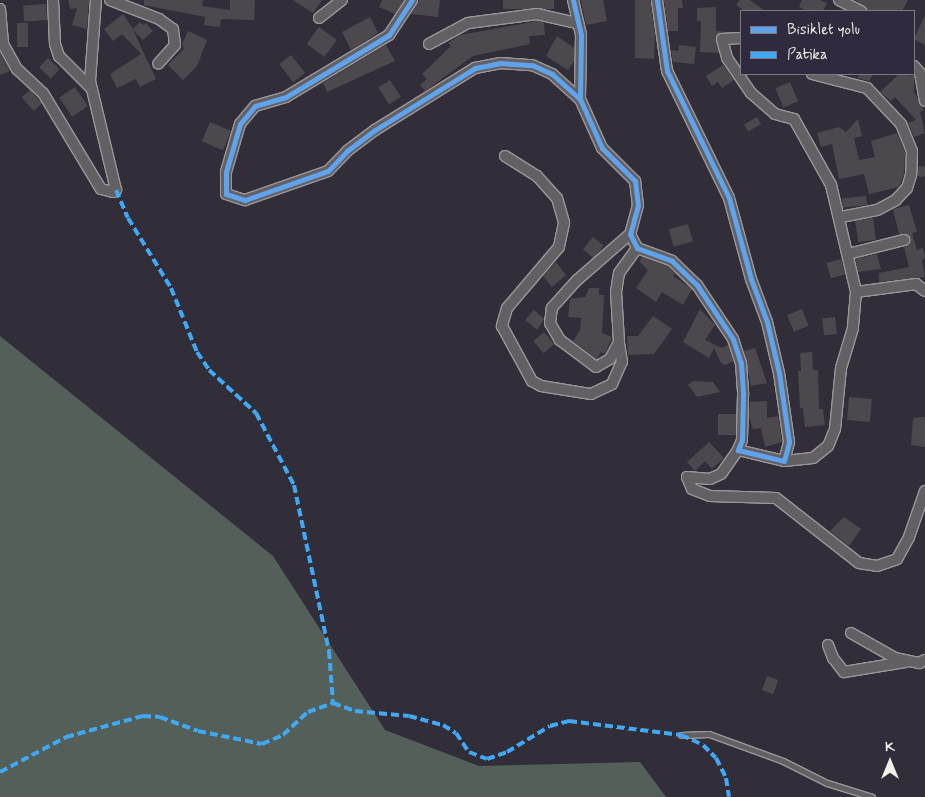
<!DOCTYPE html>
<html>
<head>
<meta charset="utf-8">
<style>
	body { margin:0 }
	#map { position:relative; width:925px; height:797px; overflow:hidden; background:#312e39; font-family:Mynerve,sans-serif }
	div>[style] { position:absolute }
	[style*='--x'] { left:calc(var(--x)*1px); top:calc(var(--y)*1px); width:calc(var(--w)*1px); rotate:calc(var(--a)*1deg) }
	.green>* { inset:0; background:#545f59 }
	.building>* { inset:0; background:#4d484d; transform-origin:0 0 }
	.round { border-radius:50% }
	.roads { filter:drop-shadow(1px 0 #9a989b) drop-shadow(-1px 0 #9a989b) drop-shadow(0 1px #9a989b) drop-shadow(0 -1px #9a989b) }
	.lane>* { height:5px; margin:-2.5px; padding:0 2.5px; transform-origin:2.5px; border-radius:2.5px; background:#626063 }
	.street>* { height:10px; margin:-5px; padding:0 5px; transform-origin:5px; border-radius:5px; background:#626063 }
	.quiet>* { height:4px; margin-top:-2px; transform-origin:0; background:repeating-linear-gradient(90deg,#3fa9f5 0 8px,transparent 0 12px) }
	.cycleway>* { height:5px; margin:-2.5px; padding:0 2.5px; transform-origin:2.5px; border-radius:2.5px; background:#60a3ed }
	span { translate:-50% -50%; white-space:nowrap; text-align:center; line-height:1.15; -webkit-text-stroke:4px #2f2a3d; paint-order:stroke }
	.legend { position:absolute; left:740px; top:10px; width:175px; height:65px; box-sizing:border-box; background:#2f2a3d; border:1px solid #7e7a81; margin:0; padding:6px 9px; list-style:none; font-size:15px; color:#f4f1e8 }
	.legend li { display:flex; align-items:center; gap:10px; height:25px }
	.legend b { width:25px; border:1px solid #7e7a81 }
	.north { position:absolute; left:865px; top:737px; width:50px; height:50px; -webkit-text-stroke:4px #2f2a3d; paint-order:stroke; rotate:0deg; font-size:14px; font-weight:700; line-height:20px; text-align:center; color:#f4f1e8 }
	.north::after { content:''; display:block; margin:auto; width:18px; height:22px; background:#f4f1e8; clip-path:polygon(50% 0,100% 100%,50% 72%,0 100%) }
</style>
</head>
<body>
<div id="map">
	<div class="green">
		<i style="clip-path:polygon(0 336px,273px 556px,385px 730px,479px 766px,640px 762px,666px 797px,0 797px)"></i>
	</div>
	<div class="building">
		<i style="clip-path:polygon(68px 0,89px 0,87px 29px,72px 25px,77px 8px,70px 9px)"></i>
		<i style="clip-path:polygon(144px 0,203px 0,202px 6px,230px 10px,230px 0,255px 0,254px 20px,221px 19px,220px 27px,204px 25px,205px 17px,144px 5px)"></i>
		<i style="clip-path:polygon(293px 0,322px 0,313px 13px)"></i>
		<i style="clip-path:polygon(382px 0,404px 0,395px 14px,379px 7px)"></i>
		<i style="clip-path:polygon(419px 0,440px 0,438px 17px,411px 14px)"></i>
		<i style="left:503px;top:0;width:51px;height:9px"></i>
		<i style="clip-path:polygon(581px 0,603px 0,607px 21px,586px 25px)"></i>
		<i style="clip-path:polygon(635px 0,650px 0,655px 34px,654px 59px,635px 58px)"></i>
		<i style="clip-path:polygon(664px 0,682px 0,683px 8px,678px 8px,678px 31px,668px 31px)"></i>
		<i style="clip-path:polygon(740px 0,750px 0,765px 11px,744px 11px,736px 5px)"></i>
		<i style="clip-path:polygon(802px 0,820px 0,827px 3px,823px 11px,807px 11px,799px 7px)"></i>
		<i style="clip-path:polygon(856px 0,908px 0,902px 11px,868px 11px)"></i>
		<i style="left:46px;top:4px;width:16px;height:23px;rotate:86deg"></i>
		<i style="clip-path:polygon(716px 7px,716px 31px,728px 32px,716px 36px,719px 53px,700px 52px,701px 21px,697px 21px,697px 8px)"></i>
		<i style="clip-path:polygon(123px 14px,133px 29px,140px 22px,143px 25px,146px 23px,153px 31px,143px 40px,133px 30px,156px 79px,140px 87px,136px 79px,117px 88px,110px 74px,141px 54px,122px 34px,113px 41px,104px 29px)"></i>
		<i style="clip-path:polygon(925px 15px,925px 45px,914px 39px)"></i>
		<i style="clip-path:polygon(370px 17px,378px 33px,351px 50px,342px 32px)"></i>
		<i style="clip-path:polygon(538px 21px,544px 23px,545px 35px,529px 36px,530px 44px,473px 56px,425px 91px,420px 85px,427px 79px,422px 74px,451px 46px,448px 43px,460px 35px)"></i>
		<i style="left:17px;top:23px;width:11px;height:24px"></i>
		<i style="left:319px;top:27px;width:22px;height:21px;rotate:36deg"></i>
		<i style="clip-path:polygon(188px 31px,207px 40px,197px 66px,183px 80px,168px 65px,184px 49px,182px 44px)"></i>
		<i style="clip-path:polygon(557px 36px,574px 48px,574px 61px,568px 70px,546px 56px)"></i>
		<i style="clip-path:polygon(386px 45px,395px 61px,327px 92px,323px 83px)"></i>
		<i style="clip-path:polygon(679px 45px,696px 47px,694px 64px,673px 62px,671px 50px,678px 51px)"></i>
		<i style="clip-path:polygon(0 53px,10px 71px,0 75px)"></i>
		<i style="left:291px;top:55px;width:23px;height:15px;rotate:52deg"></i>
		<i style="left:48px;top:58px;width:16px;height:13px;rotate:43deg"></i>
		<i style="clip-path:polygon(723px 65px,734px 80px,722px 88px,718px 82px,712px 86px,706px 76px)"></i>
		<i style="clip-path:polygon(860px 74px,873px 74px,869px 81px,857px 78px)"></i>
		<i style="clip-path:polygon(899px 74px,914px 76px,914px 92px,924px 110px,920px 112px,925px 133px,914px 137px,908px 123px,916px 120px,895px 97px,891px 101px,880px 92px)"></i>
		<i style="left:390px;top:80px;width:20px;height:14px;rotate:57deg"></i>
		<i style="left:790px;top:82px;width:21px;height:16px;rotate:67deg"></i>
		<i style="left:75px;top:87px;width:23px;height:19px;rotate:56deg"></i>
		<i style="left:30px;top:90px;width:18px;height:11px;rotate:49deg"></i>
		<i style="left:757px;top:117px;width:8px;height:15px;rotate:60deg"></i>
		<i style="clip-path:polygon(858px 119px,862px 136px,854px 138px,859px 160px,875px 157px,871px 141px,897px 133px,905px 152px,904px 174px,899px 187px,869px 194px,864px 174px,839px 179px,832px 144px,821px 147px,817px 133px,839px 127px,846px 132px)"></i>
		<i style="left:210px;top:122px;width:23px;height:21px;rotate:23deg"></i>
		<i class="round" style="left:915.5px;top:165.5px;width:11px;height:11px"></i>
		<i style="left:866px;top:196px;width:9px;height:24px;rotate:84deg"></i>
		<i style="clip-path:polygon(909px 205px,917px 232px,912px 233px,917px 250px,923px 248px,925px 257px,922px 261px,925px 277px,879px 282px,879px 273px,909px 267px,904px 247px,909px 245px,910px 238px,906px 234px,899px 234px,893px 209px)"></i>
		<i style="left:873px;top:218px;width:22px;height:18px;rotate:82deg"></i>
		<i style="left:688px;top:224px;width:18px;height:20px;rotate:74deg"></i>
		<i style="left:593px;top:237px;width:14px;height:16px;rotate:39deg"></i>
		<i style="clip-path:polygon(877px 254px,881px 269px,858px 272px,855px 259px)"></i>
		<i style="clip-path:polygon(642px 257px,667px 266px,675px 274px,673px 276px,692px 289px,683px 305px,662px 292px,656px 302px,636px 288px,648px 270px,639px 261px)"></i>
		<i style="left:841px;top:259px;width:16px;height:15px;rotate:75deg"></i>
		<i style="clip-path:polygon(556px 262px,566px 275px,552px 287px,543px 276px)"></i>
		<i style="clip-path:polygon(589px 288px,599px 288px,599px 295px,604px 295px,602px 333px,612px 337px,605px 354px,601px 352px,597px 359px,573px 341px,580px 330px,581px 318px,568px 317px,570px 299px,585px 297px)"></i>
		<i style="clip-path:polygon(700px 309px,715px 325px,705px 340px,722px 348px,728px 345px,733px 361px,726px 365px,721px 363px,714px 348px,709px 358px,683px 342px)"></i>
		<i style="left:802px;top:309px;width:18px;height:16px;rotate:68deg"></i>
		<i style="clip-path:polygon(534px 310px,544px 319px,537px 330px,525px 320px)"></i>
		<i style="clip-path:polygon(653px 316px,672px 329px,654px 354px,628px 355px,627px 336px,638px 336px)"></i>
		<i style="left:835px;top:317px;width:17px;height:13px;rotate:83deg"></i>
		<i style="left:544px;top:332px;width:16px;height:14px;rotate:50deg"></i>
		<i style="clip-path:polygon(755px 348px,767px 383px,751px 386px,744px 351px)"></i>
		<i style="clip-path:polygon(812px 352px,813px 370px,818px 370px,819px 409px,823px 409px,825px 425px,805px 427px,803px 408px,800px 408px,798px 371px,801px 371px,800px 353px)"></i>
		<i style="clip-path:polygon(693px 381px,713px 382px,720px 392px,697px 397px,688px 385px)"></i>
		<i style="left:849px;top:397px;width:23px;height:23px;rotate:5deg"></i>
		<i style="clip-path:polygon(767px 401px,767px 418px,778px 416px,782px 442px,765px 447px,761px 428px,753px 429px,749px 417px,750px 402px)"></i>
		<i style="left:718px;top:414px;width:18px;height:21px"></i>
		<i style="clip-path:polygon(925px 417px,925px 447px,911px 445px,913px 418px)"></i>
		<i style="clip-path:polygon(709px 442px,724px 458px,712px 469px,705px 461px,695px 471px,687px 462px)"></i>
		<i style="clip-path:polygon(844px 517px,861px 529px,849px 546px,830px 531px)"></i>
		<i style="left:767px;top:676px;width:12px;height:15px;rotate:20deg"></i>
	</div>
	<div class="roads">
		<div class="lane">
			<i style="--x:681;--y:735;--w:28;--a:-2"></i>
			<i style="--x:709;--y:734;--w:79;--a:20"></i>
			<i style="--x:783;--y:761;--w:49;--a:26.6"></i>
			<i style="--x:827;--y:783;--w:47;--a:17.3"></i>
		</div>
		<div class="street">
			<i style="--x:53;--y:0;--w:44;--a:87.4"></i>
			<i style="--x:55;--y:44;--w:13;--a:72"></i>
			<i style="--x:59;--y:56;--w:45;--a:45"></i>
			<i style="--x:110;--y:0;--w:53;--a:21.2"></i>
			<i style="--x:159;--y:19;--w:17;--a:36"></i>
			<i style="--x:173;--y:29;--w:16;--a:83"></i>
			<i style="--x:175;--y:45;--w:25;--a:132"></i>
			<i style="--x:412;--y:0;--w:42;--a:123.3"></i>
			<i style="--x:389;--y:35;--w:120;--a:149"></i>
			<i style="--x:286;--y:97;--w:32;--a:164"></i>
			<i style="--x:255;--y:106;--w:23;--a:130"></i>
			<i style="--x:240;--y:124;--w:50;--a:106.3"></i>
			<i style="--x:226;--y:172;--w:22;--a:90"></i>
			<i style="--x:226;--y:194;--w:20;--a:18"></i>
			<i style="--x:245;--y:200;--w:88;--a:-19.3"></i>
			<i style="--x:328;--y:171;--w:28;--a:-46"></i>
			<i style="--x:347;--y:151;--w:35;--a:-37"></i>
			<i style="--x:375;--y:130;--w:118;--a:-31.8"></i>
			<i style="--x:475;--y:68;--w:25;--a:-11"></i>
			<i style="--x:500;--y:63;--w:32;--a:4"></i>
			<i style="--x:532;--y:65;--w:22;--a:24"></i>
			<i style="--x:552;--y:74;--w:38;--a:42"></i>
			<i style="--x:573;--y:0;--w:36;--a:77"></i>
			<i style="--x:581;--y:35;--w:64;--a:90.9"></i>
			<i style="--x:580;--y:99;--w:54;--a:65.8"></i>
			<i style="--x:602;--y:148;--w:47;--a:45"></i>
			<i style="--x:635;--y:181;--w:24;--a:83"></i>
			<i style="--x:638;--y:205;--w:30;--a:105"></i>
			<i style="--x:630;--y:234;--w:16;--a:63"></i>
			<i style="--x:637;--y:248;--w:37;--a:20"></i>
			<i style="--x:672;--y:261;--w:35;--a:44"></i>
			<i style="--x:697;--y:285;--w:65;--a:56.3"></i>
			<i style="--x:733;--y:339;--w:25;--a:72"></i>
			<i style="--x:741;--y:363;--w:32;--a:86"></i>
			<i style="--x:743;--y:395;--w:45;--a:91.3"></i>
			<i style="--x:742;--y:440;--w:11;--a:112"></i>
			<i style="--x:738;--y:450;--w:47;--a:13.4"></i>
			<i style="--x:784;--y:461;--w:20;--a:-75"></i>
			<i style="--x:789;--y:442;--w:70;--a:-98.2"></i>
			<i style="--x:779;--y:373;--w:52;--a:-103.2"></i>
			<i style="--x:767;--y:322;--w:46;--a:-110.4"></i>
			<i style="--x:751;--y:279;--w:84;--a:-105.2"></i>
			<i style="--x:729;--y:198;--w:141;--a:-116"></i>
			<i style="--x:667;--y:71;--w:72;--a:-98"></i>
			<i style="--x:839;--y:0;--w:25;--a:27"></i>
			<i style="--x:0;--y:9;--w:35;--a:85"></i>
			<i style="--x:3;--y:44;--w:29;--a:61"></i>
			<i style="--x:17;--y:69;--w:35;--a:43"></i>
			<i style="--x:43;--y:93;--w:112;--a:58.9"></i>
			<i style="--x:101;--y:189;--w:12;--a:14"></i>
			<i style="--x:113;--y:192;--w:4;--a:-34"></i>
			<i style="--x:116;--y:190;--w:112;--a:-103.4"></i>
			<i style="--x:90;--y:81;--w:81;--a:-85.8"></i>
			<i style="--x:319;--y:18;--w:29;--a:-38"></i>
			<i style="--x:741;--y:38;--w:19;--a:177"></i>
			<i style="--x:722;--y:39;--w:20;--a:75"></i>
			<i style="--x:727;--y:58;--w:42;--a:55.6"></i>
			<i style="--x:751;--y:93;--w:32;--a:41"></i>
			<i style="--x:775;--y:114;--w:20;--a:15"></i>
			<i style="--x:794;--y:119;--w:76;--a:60.7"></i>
			<i style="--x:831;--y:185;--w:110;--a:76.8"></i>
			<i style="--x:856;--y:292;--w:36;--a:95"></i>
			<i style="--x:853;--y:328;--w:42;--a:106.7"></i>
			<i style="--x:841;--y:368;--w:61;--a:95.6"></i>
			<i style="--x:835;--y:429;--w:18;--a:112"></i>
			<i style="--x:828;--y:446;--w:19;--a:141"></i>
			<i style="--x:813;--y:458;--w:29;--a:174"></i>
			<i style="--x:429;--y:44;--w:44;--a:-28.3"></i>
			<i style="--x:468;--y:23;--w:70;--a:-7.4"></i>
			<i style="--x:537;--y:14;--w:41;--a:12.7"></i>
			<i style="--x:914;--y:66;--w:9;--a:49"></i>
			<i style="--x:920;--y:73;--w:28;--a:80"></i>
			<i style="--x:812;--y:74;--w:57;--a:14.3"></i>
			<i style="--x:867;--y:88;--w:50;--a:46.6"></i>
			<i style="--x:901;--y:124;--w:29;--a:68"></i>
			<i style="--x:912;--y:151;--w:24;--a:92"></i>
			<i style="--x:911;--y:175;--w:14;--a:107"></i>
			<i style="--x:907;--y:188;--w:16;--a:133"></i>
			<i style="--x:896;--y:200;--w:21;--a:152"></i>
			<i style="--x:877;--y:210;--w:38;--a:169"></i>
			<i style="--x:505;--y:156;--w:38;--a:32"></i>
			<i style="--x:537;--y:176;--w:30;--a:48"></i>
			<i style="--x:557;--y:198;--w:26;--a:74"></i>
			<i style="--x:564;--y:223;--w:25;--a:102"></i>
			<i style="--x:559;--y:247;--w:80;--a:130.4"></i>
			<i style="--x:507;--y:308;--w:19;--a:106"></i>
			<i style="--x:502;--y:326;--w:63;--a:61.4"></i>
			<i style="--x:532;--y:381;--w:10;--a:29"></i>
			<i style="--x:541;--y:386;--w:51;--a:9.1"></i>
			<i style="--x:591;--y:394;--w:23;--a:-25"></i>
			<i style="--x:612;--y:384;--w:24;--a:-66"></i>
			<i style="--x:622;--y:362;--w:20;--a:-99"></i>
			<i style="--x:630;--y:234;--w:70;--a:139"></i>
			<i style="--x:577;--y:280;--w:38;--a:132"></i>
			<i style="--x:552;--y:308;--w:15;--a:98"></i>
			<i style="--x:550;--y:323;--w:20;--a:60"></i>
			<i style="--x:560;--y:340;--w:45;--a:36.9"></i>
			<i style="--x:596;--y:367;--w:16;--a:-30"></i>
			<i style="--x:610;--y:359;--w:19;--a:-62"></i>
			<i style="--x:619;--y:342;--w:50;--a:-93.4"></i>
			<i style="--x:616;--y:292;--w:19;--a:-81"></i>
			<i style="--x:619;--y:273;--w:31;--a:-54"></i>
			<i style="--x:848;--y:254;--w:58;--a:-14"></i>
			<i style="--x:856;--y:292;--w:61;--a:-7.6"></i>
			<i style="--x:916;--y:284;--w:11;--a:38"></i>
			<i style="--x:738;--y:450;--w:29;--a:125"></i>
			<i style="--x:721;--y:474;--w:12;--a:156"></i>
			<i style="--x:710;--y:479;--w:23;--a:-175"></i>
			<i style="--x:687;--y:477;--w:13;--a:67"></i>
			<i style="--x:692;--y:489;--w:19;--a:21"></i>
			<i style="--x:710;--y:496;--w:66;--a:1.7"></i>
			<i style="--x:776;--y:498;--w:105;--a:38.1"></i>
			<i style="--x:859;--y:563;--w:18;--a:9"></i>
			<i style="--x:877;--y:566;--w:21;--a:-19"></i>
			<i style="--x:897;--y:559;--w:25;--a:-61"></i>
			<i style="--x:909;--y:537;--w:49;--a:-70.8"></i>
			<i style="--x:851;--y:633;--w:51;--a:29.6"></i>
			<i style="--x:895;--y:658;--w:25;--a:12"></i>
			<i style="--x:919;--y:663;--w:7;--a:-27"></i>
			<i style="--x:828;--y:645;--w:14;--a:69"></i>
			<i style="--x:833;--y:658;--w:18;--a:52"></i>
			<i style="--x:844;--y:672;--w:62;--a:-9.3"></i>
		</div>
	</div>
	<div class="quiet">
		<i style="--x:116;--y:190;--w:30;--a:67"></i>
		<i style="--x:128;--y:218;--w:82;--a:58.4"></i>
		<i style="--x:171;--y:288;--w:69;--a:67.9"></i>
		<i style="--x:197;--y:352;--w:22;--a:56"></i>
		<i style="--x:209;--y:370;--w:64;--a:42.5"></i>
		<i style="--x:256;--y:413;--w:81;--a:62.2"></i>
		<i style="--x:294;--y:485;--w:170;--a:78.1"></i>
		<i style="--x:329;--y:651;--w:52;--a:85.6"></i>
		<i style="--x:0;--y:772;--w:75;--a:-27.9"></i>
		<i style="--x:66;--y:737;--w:80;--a:-15.3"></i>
		<i style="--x:143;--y:716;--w:17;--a:3"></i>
		<i style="--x:160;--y:717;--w:40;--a:20.2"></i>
		<i style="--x:198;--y:731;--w:65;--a:11.5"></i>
		<i style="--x:262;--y:744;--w:23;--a:-23"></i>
		<i style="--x:283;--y:735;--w:34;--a:-43"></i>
		<i style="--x:308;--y:712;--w:27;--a:-20"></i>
		<i style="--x:333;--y:703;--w:23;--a:20"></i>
		<i style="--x:355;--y:711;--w:54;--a:5.3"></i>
		<i style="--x:409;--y:716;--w:35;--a:15"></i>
		<i style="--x:443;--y:725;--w:15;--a:32"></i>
		<i style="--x:456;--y:733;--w:23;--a:56"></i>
		<i style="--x:469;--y:752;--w:19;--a:21"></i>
		<i style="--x:487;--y:759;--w:21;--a:-19"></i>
		<i style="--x:507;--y:752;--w:50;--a:-31.2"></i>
		<i style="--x:550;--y:726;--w:20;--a:-15"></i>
		<i style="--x:569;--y:721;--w:113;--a:7.1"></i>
		<i style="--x:681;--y:735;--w:24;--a:24"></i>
		<i style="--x:703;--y:745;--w:18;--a:45"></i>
		<i style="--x:716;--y:758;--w:22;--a:63"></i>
		<i style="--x:726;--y:778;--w:19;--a:81"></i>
	</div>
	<div class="cycleway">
		<i style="--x:412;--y:0;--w:42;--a:123.3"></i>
		<i style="--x:389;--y:35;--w:120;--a:149"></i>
		<i style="--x:286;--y:97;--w:32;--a:164"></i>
		<i style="--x:255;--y:106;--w:23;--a:130"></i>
		<i style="--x:240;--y:124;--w:50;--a:106.3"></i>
		<i style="--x:226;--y:172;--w:22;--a:90"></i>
		<i style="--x:226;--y:194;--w:20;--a:18"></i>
		<i style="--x:245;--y:200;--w:88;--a:-19.3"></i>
		<i style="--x:328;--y:171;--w:28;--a:-46"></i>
		<i style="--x:347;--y:151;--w:35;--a:-37"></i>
		<i style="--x:375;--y:130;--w:118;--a:-31.8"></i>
		<i style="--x:475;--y:68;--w:25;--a:-11"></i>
		<i style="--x:500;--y:63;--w:32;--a:4"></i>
		<i style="--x:532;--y:65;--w:22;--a:24"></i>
		<i style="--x:552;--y:74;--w:38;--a:42"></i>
		<i style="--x:573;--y:0;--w:36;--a:77"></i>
		<i style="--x:581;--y:35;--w:64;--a:90.9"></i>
		<i style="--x:580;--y:99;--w:54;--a:65.8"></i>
		<i style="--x:602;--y:148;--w:47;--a:45"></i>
		<i style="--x:635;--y:181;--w:24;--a:83"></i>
		<i style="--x:638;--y:205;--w:30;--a:105"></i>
		<i style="--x:630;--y:234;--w:16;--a:63"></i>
		<i style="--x:637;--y:248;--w:37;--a:20"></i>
		<i style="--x:672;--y:261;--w:35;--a:44"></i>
		<i style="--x:697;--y:285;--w:65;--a:56.3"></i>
		<i style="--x:733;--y:339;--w:25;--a:72"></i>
		<i style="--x:741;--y:363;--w:32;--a:86"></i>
		<i style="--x:743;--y:395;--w:45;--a:91.3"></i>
		<i style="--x:742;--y:440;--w:11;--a:112"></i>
		<i style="--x:738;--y:450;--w:47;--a:13.4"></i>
		<i style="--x:784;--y:461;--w:20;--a:-75"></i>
		<i style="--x:789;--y:442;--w:70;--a:-98.2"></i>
		<i style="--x:779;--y:373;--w:52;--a:-103.2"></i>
		<i style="--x:767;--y:322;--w:46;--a:-110.4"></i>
		<i style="--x:751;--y:279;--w:84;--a:-105.2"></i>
		<i style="--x:729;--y:198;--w:141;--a:-116"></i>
		<i style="--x:667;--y:71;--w:72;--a:-98"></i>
	</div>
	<ul class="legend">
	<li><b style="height:6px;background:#60a3ed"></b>Bisiklet yolu</li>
	<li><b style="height:6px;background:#3fa9f5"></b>Patika</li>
	</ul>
	<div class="north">K</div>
</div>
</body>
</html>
